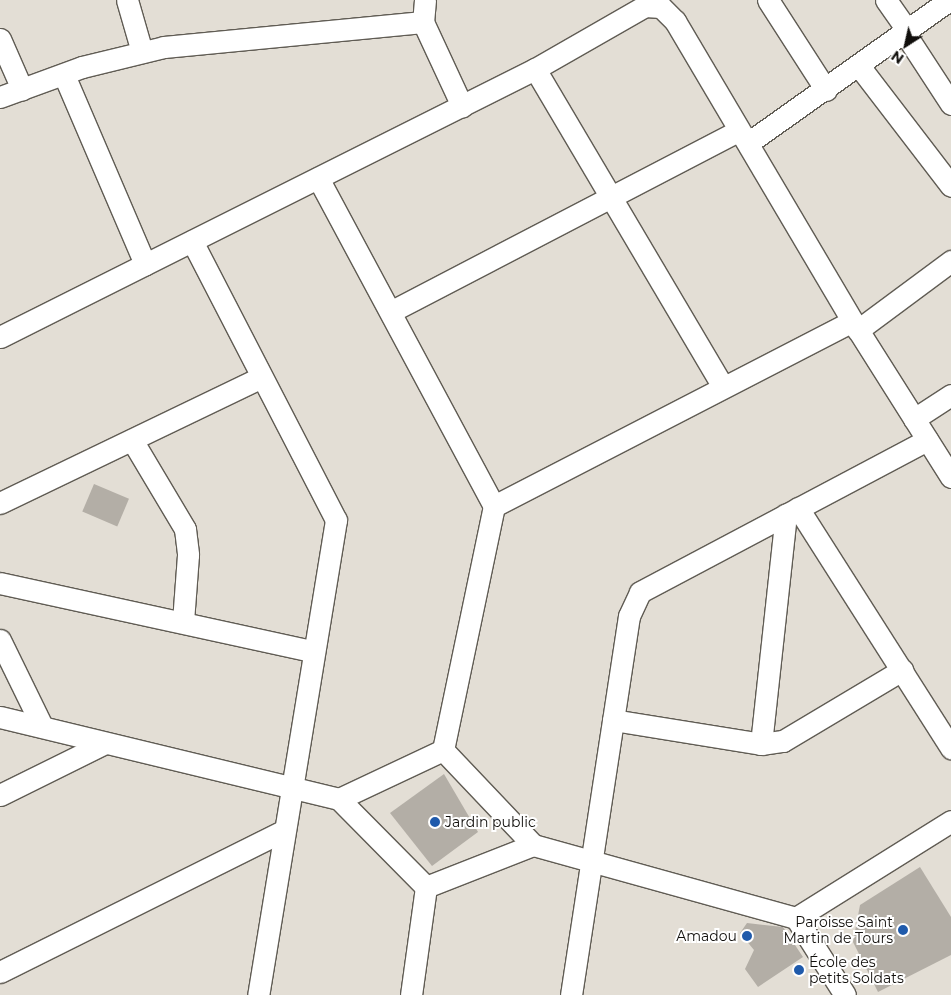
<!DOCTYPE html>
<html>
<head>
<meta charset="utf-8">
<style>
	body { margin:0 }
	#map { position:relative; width:951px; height:995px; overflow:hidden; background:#e3ded5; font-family:Montserrat,sans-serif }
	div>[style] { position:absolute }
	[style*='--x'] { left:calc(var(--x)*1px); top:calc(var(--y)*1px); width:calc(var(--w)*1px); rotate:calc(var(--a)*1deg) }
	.building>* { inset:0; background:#b3aea6; transform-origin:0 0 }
	.roads { filter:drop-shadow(1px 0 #605c54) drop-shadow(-1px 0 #605c54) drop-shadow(0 1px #605c54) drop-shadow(0 -1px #605c54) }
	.street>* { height:21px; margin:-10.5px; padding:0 10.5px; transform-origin:10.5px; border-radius:10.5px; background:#fff }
	.dots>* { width:14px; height:14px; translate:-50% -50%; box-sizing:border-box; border:2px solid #fff; border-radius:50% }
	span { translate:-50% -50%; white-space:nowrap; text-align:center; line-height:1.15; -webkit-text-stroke:4px #fff; paint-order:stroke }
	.poi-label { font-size:14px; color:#110f0c }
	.left { translate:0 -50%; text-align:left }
	.right { translate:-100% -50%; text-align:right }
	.north { position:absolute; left:881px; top:20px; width:50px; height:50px; -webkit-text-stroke:4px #fff; paint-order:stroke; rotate:215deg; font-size:14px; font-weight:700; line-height:20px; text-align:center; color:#110f0c }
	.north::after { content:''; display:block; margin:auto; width:18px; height:22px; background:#110f0c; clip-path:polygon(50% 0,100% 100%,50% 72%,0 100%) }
</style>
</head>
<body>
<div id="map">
	<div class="building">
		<i style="left:94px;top:484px;width:38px;height:30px;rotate:23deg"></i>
		<i style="clip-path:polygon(444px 774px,478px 832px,432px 866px,390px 813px)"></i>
		<i style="clip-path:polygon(920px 867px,951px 917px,951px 955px,878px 992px,853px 942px,860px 905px)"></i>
		<i style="clip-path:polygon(747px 923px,783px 927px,803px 957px,758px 987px,745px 969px,754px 950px,740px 933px)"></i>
	</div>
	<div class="roads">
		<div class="street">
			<i style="--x:127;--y:0;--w:54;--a:73.9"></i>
			<i style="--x:425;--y:0;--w:22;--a:95"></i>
			<i style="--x:423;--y:22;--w:93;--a:65.1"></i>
			<i style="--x:768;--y:0;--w:107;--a:57.2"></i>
			<i style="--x:886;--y:0;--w:37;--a:55"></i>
			<i style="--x:904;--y:32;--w:86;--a:56.9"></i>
			<i style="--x:0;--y:39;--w:55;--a:66.3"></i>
			<i style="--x:859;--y:66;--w:151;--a:52.5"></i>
			<i style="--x:535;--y:69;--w:369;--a:59.4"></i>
			<i style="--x:64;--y:75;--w:206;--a:66.8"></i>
			<i style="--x:0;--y:97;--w:87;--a:-20.1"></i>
			<i style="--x:82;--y:67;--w:84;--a:-13.7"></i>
			<i style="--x:164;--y:47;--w:260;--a:-5.5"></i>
			<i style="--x:748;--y:143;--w:247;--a:-35.4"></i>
			<i style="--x:318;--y:178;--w:372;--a:61.8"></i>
			<i style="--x:192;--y:241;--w:314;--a:62.7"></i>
			<i style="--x:336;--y:520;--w:481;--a:99.3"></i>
			<i style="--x:392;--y:311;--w:391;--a:-27.5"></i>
			<i style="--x:858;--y:330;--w:116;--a:-36.6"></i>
			<i style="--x:0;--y:337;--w:598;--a:-26.61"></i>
			<i style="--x:535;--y:69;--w:127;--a:-29.8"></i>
			<i style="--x:645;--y:6;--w:16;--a:4"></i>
			<i style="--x:661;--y:7;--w:20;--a:45"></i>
			<i style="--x:675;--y:21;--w:359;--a:59.4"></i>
			<i style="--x:858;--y:330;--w:174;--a:57.7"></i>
			<i style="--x:914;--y:419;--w:44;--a:-33"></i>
			<i style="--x:132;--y:440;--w:104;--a:59.2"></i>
			<i style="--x:185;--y:529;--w:26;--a:83"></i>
			<i style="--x:188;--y:555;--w:67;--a:94.3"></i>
			<i style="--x:0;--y:503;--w:288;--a:-25.7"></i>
			<i style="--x:798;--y:508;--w:285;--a:57.5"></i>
			<i style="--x:0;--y:583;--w:320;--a:12.3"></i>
			<i style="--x:0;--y:640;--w:96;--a:64"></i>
			<i style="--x:0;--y:717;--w:349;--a:13.6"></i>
			<i style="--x:613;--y:720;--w:150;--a:9.2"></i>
			<i style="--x:761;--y:744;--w:22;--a:-8"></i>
			<i style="--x:783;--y:741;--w:139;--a:-30.8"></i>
			<i style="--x:761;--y:744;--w:231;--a:-83.8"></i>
			<i style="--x:443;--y:750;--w:249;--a:-78.2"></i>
			<i style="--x:494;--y:506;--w:403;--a:-27.3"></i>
			<i style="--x:443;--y:750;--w:131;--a:46.5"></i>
			<i style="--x:533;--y:845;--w:115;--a:158.6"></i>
			<i style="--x:426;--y:887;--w:124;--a:-134.7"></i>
			<i style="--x:339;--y:799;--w:115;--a:-25.2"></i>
			<i style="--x:0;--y:795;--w:117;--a:-26.3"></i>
			<i style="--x:533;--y:845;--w:273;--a:15.5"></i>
			<i style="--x:796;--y:918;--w:91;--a:57.5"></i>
			<i style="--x:796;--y:918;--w:183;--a:-32"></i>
			<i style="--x:0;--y:972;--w:316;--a:-26.5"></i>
			<i style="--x:411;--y:995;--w:109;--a:-82.1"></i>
			<i style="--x:571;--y:995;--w:383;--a:-81.3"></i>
			<i style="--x:629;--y:616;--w:26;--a:-65"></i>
			<i style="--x:640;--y:592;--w:325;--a:-27.9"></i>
		</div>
	</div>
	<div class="dots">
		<i style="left:435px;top:822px;background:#1f5aab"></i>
		<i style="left:903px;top:930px;background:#1f5aab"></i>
		<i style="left:747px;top:936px;background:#1f5aab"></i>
		<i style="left:799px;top:970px;background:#1f5aab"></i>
	</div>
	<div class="poi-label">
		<span class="left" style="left:445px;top:822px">Jardin public</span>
		<span class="right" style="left:893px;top:930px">Paroisse Saint<br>Martin de Tours</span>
		<span class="right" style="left:737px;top:936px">Amadou</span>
		<span class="left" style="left:809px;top:970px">École des<br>petits Soldats</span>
	</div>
	<div class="north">N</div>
</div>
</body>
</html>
